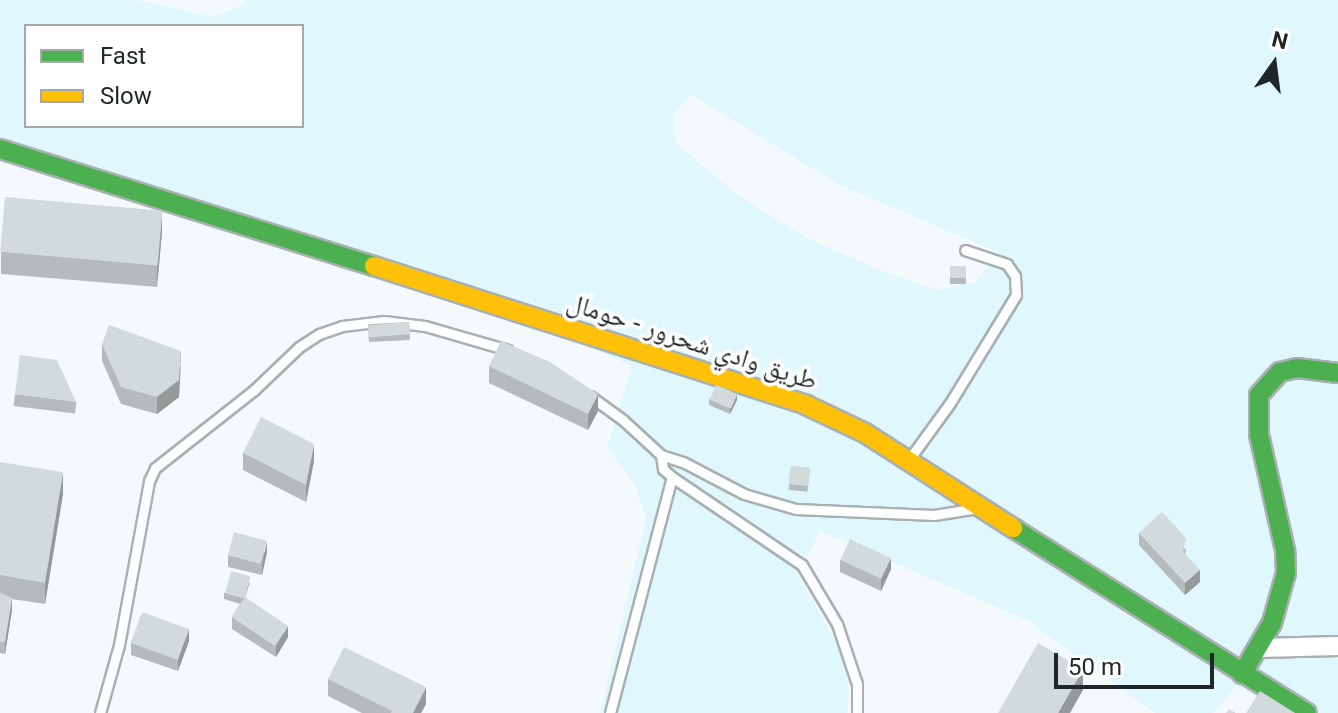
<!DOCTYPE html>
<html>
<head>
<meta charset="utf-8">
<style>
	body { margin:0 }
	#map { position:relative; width:1338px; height:713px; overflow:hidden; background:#f4fafc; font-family:Roboto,"Noto Naskh Arabic",sans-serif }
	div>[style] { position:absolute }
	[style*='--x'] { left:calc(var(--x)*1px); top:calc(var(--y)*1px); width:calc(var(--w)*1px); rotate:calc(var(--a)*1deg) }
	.green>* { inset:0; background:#dff7fd }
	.roads { filter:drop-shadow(2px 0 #a9b0b2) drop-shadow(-2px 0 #a9b0b2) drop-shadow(0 2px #a9b0b2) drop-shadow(0 -2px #a9b0b2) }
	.lane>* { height:9px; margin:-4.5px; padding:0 4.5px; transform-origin:4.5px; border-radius:4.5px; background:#fdfeff }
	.street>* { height:18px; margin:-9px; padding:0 9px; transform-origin:9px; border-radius:9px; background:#fdfeff }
	.fast>* { height:18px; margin:-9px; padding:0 9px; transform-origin:9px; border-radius:9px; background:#4caf50 }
	.slow>* { height:18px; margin:-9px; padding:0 9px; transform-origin:9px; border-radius:9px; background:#ffc107 }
	.wall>* { inset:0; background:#b5bbbd; transform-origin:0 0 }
	.shaded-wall>* { inset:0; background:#94999a }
	.building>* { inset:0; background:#d3dadc; transform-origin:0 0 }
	span { translate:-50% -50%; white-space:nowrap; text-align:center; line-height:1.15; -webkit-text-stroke:7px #fff; paint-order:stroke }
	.street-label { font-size:26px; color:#1f2729 }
	.legend { position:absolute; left:24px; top:24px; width:280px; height:104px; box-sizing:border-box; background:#fff; border:2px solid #a5a9a9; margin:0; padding:10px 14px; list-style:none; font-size:24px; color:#1f2729 }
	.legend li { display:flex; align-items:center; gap:16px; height:40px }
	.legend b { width:40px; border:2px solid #a5a9a9 }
	.north { position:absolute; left:1234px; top:24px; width:80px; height:80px; -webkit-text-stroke:6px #fff; paint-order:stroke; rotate:14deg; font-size:22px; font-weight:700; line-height:32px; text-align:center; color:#1f2729 }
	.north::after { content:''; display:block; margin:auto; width:28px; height:36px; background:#1f2729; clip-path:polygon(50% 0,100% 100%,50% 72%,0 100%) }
	.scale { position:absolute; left:1054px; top:653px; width:160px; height:36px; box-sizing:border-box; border:4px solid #1f2729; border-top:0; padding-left:10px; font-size:24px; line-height:28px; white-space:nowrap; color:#1f2729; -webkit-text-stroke:6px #fff; paint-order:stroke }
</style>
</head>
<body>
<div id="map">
	<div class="green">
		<i style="clip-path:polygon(evenodd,0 0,136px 0,212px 17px,243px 5px,246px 0,1338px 0,1338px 713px,1283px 713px,1237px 686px,1213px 713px,1155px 713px,1027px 620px,820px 531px,798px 574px,844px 657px,849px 692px,847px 713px,600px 713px,646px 519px,635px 485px,607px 447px,632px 366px,557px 332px,0 153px,0 0,26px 26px,302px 26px,302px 126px,26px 126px,26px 26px,0 0,690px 94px,840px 185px,1000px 253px,975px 282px,938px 290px,877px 269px,805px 237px,736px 194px,675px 142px,673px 116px,690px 94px)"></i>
	</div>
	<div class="roads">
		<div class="lane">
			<i style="--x:590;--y:396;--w:41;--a:36"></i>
			<i style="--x:623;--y:420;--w:52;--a:42.6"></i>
			<i style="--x:910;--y:458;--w:68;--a:-54"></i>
			<i style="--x:950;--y:403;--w:127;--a:-58.6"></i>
			<i style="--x:1016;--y:295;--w:19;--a:-93"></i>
			<i style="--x:1015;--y:276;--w:14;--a:-124"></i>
			<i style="--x:1007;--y:264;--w:44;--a:-161.6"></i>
			<i style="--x:100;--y:713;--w:71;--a:-74.4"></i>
			<i style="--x:119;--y:645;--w:167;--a:-79.6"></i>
			<i style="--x:149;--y:481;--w:14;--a:-65"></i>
			<i style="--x:155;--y:468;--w:126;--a:-38.2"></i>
			<i style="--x:254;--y:390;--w:62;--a:-43.7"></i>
			<i style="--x:299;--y:347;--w:24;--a:-33"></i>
			<i style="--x:319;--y:334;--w:24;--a:-19"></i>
			<i style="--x:342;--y:326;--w:42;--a:-6.8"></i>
			<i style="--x:384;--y:321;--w:41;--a:7"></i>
			<i style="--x:425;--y:326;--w:86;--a:16.1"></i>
			<i style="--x:610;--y:713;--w:244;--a:-75.3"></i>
			<i style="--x:857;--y:713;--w:29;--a:-90"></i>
			<i style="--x:857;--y:684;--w:63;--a:-108.4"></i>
			<i style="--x:837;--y:624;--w:69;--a:-120.7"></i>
			<i style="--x:802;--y:565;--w:157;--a:-145.9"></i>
			<i style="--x:672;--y:477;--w:12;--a:-138"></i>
			<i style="--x:663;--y:469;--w:14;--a:-98"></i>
			<i style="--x:661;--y:455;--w:23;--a:18"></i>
			<i style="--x:683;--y:462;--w:69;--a:27.7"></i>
			<i style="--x:744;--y:494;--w:54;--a:16.1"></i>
			<i style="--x:796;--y:509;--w:138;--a:2.5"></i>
			<i style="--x:934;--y:515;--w:38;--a:-9"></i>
		</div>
		<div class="street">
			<i style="--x:1260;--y:648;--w:78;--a:-1.5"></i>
		</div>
		<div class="fast">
			<i style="--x:0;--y:149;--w:392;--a:17.4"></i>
			<i style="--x:1013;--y:528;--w:347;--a:32.2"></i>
			<i style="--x:1242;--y:674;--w:59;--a:-59.5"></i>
			<i style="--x:1272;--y:623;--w:52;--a:-74.4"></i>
			<i style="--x:1286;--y:573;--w:23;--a:-92"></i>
			<i style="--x:1285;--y:550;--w:118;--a:-102.7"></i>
			<i style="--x:1259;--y:435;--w:40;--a:-90"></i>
			<i style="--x:1259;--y:395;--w:31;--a:-48"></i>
			<i style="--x:1280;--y:372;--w:17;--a:-13"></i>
			<i style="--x:1297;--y:368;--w:41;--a:7"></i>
		</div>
		<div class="slow">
			<i style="--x:374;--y:266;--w:454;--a:17.8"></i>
			<i style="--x:806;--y:405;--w:65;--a:25.4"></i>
			<i style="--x:865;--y:433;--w:176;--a:32.7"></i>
		</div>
	</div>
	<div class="wall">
		<i style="clip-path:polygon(162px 232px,157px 287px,1px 274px,1px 252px)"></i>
		<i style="left:950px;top:266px;width:16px;height:18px"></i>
		<i style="left:409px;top:322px;width:18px;height:41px;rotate:87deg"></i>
		<i style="clip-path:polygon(102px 344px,181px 367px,179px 397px,157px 414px,121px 404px,102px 361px)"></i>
		<i style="clip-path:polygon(489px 366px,598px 411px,588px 430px,489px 383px)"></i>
		<i style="left:15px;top:394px;width:62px;height:12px;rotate:7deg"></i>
		<i style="clip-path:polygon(709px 399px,737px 400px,730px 414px,709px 405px)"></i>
		<i style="clip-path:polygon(243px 453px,314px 461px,306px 502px,243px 470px)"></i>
		<i style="clip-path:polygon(0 462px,63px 494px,45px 604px,12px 599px,12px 610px,5px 654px,0 653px)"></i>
		<i style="left:791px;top:466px;width:19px;height:24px;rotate:6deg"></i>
		<i style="clip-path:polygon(1139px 533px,1186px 549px,1185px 554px,1200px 582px,1185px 595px,1139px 545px)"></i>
		<i style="clip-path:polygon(267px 552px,262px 575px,228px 567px,228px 555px)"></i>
		<i style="clip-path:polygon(840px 560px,891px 569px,881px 591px,840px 572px)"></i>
		<i style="clip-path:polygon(250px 582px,245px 598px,288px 637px,276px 657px,232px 629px,232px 617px,240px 604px,224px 599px,224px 593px)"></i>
		<i style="clip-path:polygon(189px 641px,178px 671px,131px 655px,131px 643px)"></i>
		<i style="clip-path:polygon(328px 679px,426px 704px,421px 713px,362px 713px,328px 696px)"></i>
	</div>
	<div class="shaded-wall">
		<i style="clip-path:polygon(162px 210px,162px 232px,157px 287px,157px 266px)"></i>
		<i style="clip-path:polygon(181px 351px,179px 397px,157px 414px,157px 397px)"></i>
		<i style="clip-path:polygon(598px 394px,598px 411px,588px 430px,588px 414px)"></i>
		<i style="clip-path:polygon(737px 394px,737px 400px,730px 414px,730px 408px)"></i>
		<i style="clip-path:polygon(314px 444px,314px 461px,306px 502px,306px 485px)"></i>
		<i style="clip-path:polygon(63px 472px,63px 494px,45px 604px,45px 583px)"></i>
		<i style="clip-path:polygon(267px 541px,267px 552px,262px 575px,262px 564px)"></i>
		<i style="clip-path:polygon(891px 558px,891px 569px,881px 591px,881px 579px)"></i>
		<i style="clip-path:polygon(1200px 570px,1200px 582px,1185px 595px,1185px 583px)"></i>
		<i style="clip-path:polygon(12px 598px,12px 610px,5px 654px,5px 642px)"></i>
		<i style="clip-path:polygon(288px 626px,288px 637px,276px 657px,276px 646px)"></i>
		<i style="clip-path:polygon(189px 629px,189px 641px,178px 671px,178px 659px)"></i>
		<i style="clip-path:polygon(1083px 669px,1083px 690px,1070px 713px,1058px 713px)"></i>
		<i style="clip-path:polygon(426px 687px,426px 704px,421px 713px,413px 713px)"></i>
	</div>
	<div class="building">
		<i style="left:5px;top:197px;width:158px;height:55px;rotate:5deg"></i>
		<i style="left:950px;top:266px;width:16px;height:12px"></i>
		<i style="left:409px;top:322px;width:12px;height:41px;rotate:85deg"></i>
		<i style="clip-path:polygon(109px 325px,181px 351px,179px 380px,157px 397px,121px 387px,102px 344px)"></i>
		<i style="clip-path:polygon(501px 341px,550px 362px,598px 394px,588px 414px,489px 366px)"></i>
		<i style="clip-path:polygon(20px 355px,57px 360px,76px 402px,15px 394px)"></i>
		<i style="left:716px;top:385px;width:23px;height:16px;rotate:23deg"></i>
		<i style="clip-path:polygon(261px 417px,314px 444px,306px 485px,243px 453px)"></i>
		<i style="clip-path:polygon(0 462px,63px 472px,45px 583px,0 575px)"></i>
		<i style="left:791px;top:466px;width:19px;height:18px;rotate:6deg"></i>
		<i style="clip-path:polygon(1162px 512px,1186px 538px,1183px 552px,1200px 570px,1185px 583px,1139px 533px)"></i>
		<i style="left:234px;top:532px;width:34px;height:24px;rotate:15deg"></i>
		<i style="left:850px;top:539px;width:45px;height:23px;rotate:25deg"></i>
		<i style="left:231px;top:571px;width:20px;height:23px;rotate:15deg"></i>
		<i style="clip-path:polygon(0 593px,12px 598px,5px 642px,0 642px)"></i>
		<i style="left:245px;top:597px;width:52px;height:24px;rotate:34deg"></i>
		<i style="left:142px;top:612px;width:50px;height:33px;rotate:20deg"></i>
		<i style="clip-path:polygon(1038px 643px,1083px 669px,1058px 713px,998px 713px)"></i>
		<i style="clip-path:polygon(344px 647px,426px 687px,413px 713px,391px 713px,392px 711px,328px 679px)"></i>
		<i style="clip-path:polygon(1260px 691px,1295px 713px,1246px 713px)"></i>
		<i style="clip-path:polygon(1229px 709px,1236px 713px,1226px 713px)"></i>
	</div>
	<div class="street-label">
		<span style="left:692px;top:342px;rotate:18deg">طريق وادي شحرور - حومال</span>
	</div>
	<ul class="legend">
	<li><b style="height:10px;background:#4caf50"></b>Fast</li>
	<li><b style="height:10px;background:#ffc107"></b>Slow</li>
	</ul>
	<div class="north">N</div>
	<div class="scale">50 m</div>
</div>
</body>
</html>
